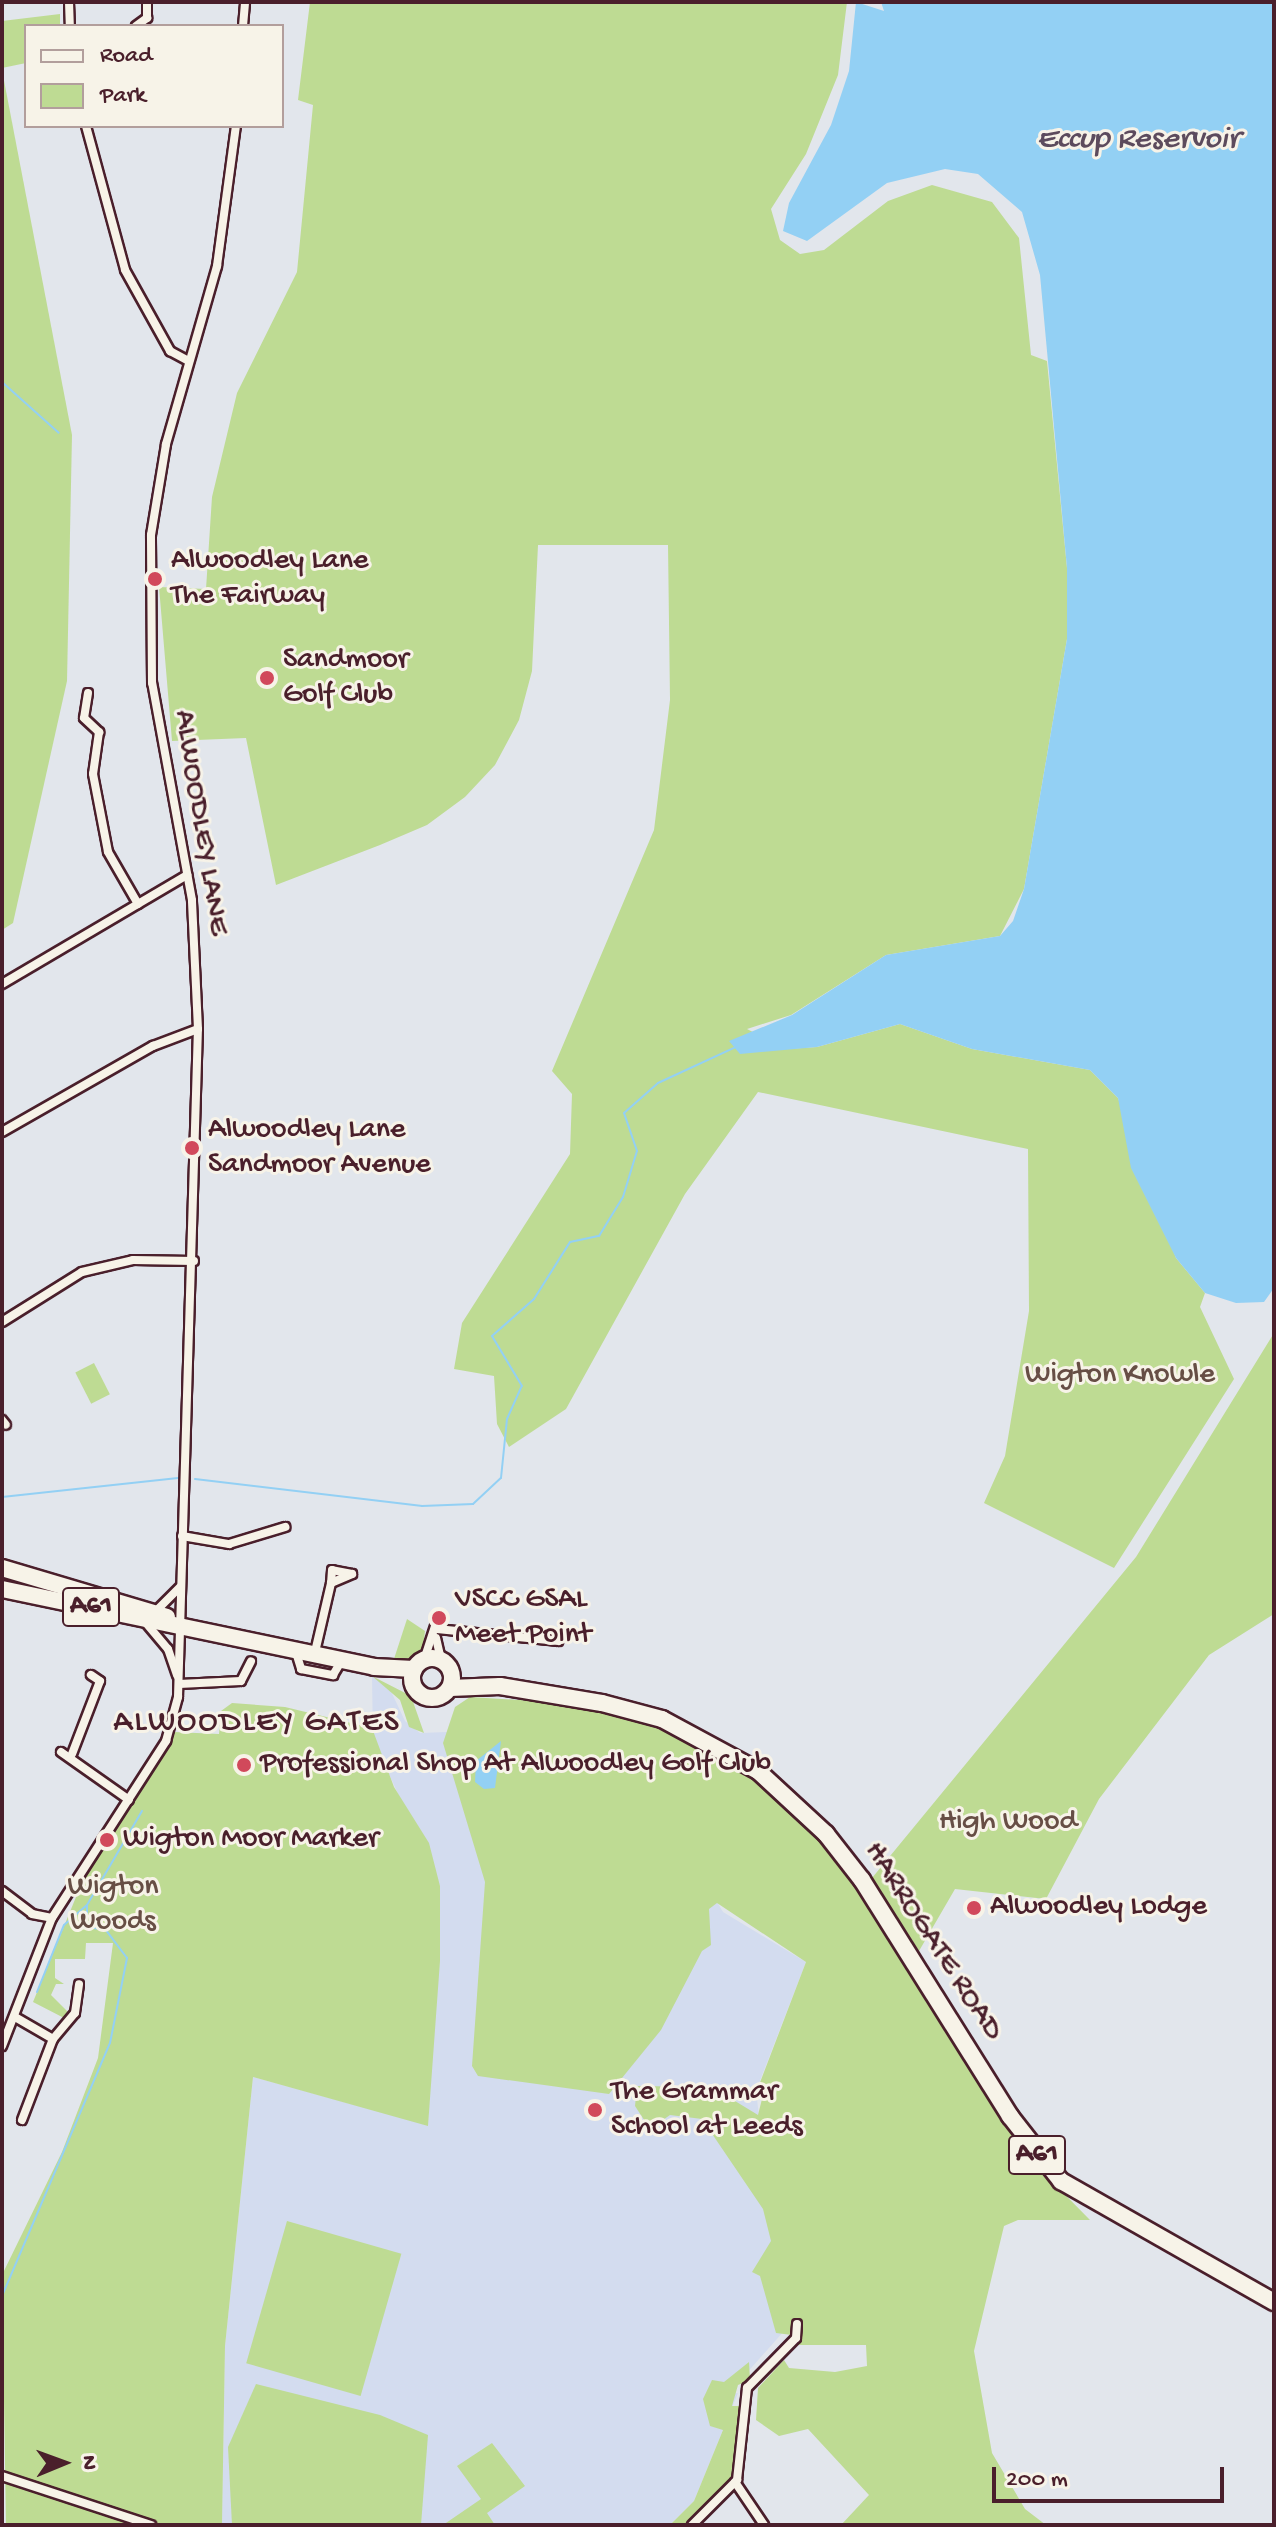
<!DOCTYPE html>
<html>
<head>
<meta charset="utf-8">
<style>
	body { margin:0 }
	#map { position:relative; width:1276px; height:2527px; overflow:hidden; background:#e2e6ec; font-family:"Gochi Hand",sans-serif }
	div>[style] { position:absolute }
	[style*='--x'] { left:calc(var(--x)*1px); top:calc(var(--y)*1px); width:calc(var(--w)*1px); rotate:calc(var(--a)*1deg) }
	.built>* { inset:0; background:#d3dcef }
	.green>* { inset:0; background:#bedb93; transform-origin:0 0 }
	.water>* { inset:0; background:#93d0f4 }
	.stream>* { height:2px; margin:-1px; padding:0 1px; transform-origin:1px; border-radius:1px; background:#93d0f4 }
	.roads { filter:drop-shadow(2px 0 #4a1f2b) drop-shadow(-2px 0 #4a1f2b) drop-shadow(0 2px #4a1f2b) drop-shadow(0 -2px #4a1f2b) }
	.street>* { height:8px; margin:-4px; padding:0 4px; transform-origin:4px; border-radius:4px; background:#f7f3e8 }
	.highway>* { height:16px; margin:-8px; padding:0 8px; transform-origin:8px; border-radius:8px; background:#f7f3e8 }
	.highway>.ring { margin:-8px; padding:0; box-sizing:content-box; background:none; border:16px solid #f7f3e8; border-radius:50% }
	.dots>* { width:22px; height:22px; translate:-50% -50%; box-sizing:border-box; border:4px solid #f7f3e8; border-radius:50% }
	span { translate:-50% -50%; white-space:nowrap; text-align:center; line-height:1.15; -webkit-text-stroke:6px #f7f3e8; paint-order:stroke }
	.shield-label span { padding:2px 6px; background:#f7f3e8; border:2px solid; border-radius:6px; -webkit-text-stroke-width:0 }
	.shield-label { font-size:28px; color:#4a1f2b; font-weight:700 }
	.poi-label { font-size:30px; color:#4a1f2b }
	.left { translate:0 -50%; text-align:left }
	.street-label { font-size:30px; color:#4a1f2b }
	.park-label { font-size:30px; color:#674e45 }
	.water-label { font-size:32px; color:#5c4b5d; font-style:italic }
	.neighbourhood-label { font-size:32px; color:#4a1f2b; letter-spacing:2px }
	.frame { position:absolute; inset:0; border:4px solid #4a1f2b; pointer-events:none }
	.legend { position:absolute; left:24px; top:24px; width:260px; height:104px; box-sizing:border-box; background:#f7f3e8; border:2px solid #b29e9c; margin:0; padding:10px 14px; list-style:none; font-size:24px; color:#4a1f2b }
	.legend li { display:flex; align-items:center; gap:16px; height:40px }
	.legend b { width:40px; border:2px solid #b29e9c }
	.north { position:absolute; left:24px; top:2423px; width:80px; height:80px; -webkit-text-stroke:6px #f7f3e8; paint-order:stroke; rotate:89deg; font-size:22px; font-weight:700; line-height:32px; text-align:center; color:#4a1f2b }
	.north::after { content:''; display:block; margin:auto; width:28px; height:36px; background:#4a1f2b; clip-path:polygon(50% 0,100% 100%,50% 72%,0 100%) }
	.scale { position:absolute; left:992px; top:2467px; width:232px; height:36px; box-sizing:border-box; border:4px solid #4a1f2b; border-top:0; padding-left:10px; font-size:24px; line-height:28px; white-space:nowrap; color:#4a1f2b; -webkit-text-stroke:6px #f7f3e8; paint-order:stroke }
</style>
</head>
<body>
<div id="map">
	<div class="built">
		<i style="clip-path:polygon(372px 1676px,389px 1687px,405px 1721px,420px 1733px,447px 1732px,513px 1698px,604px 1709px,723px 1912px,806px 1962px,756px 2091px,785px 2330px,728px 2394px,738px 2393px,694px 2501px,670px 2525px,222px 2525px,225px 2346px,253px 2077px,428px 2125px,440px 1886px,373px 1739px)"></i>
	</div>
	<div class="green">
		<i style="clip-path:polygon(310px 2px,847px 2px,838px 75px,806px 154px,771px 209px,780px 240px,800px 254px,824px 250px,888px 201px,932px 185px,992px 202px,1019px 238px,1031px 355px,1047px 361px,1067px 568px,1067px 639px,1024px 889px,1000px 936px,886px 955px,791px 1015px,747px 1029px,786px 1049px,817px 1047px,900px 1024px,972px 1049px,1090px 1070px,1118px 1098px,1176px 1258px,1205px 1293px,1200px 1307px,1234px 1379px,1114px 1568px,984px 1503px,1005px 1456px,1029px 1311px,1028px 1149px,758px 1092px,685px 1194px,566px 1409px,509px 1447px,497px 1424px,494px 1376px,454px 1369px,462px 1323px,570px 1154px,572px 1094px,552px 1071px,654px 830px,670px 700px,668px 545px,538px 545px,532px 671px,519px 720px,495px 765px,465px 797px,427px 825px,380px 845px,276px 885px,246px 738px,172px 741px,159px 587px,206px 589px,212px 497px,237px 393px,297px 272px,313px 105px,298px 100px)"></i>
		<i style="clip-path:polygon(60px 14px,60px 26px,26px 26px,26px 63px,2px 68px,2px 21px)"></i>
		<i style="clip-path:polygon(2px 70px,72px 435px,67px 681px,13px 923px,2px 930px)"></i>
		<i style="clip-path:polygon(1274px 1333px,1274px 1614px,1209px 1655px,1099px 1799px,1046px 1899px,955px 1889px,919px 1951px,872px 1878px,1136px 1557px)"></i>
		<i style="left:94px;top:1363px;width:35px;height:21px;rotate:63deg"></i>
		<i style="clip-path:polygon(407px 1619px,425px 1631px,423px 1647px,413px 1658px,393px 1662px)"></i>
		<i style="clip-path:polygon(372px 1676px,411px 1696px,424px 1733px,409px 1727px,400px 1700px)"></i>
		<i style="clip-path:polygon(470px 1697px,583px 1704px,663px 1726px,758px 1778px,824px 1843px,887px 1926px,1022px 2151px,1090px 2220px,1018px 2220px,1004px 2226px,974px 2351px,992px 2453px,1025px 2509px,1046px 2525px,841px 2525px,869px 2495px,808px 2429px,779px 2436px,756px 2420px,758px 2388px,784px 2360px,789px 2368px,835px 2372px,867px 2366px,866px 2345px,796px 2345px,800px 2336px,776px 2333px,760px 2276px,752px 2272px,771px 2241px,763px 2209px,702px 2119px,670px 2115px,650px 2129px,635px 2106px,637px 2086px,712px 2087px,758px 2115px,763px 2095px,756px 2093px,806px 1962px,717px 1903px,709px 1909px,711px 1945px,702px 1951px,661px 2030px,609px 2094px,478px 2076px,472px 2066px,485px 1882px,443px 1743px,455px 1707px)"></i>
		<i style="clip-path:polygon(232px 1703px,285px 1707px,372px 1728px,394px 1787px,429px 1843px,440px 1886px,440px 1961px,428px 2126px,253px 2077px,225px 2346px,222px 2525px,6px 2525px,2px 2275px,62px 2152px,98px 2058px,113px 1943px,86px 1943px,85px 1959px,55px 1959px,55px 1978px,64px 1984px,56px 1984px,51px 1995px,67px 2011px,66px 2019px,33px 2002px,85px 1875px,174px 1732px,219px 1734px,221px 1711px)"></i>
		<i style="left:287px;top:2221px;width:119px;height:148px;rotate:16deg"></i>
		<i style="clip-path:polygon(749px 2362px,750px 2380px,738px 2385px,732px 2406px,740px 2406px,742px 2437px,732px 2479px,684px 2525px,670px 2525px,694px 2501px,723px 2430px,710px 2426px,703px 2399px,712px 2380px,724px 2382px)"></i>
		<i style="clip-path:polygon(256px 2384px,380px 2415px,428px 2435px,421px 2525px,232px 2525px,228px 2447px)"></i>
		<i style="clip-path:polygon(492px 2443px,525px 2486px,487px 2513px,495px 2525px,443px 2525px,481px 2499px,457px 2466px)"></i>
	</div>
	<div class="water">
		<i style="clip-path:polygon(856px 2px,884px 11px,881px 2px,1274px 2px,1274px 1288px,1264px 1302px,1236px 1303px,1205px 1293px,1176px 1258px,1131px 1168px,1118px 1098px,1090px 1070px,972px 1049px,900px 1024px,817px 1047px,740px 1054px,729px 1041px,792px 1015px,886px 955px,1000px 936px,1013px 921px,1024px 889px,1067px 639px,1067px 568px,1040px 275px,1022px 212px,978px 174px,945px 169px,887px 183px,807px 241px,783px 231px,789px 203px,831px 125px,849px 71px)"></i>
		<i style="clip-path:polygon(501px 1741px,495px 1788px,484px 1789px,475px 1782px,476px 1761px)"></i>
	</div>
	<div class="stream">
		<i style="--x:2;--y:382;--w:76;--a:41.8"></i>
		<i style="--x:195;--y:1479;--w:229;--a:6.8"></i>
		<i style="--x:422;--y:1506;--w:51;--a:-2.2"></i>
		<i style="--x:473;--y:1504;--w:38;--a:-43"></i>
		<i style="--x:501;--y:1478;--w:59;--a:-84.2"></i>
		<i style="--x:507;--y:1419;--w:36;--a:-66"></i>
		<i style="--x:522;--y:1386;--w:58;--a:-121"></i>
		<i style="--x:492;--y:1336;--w:56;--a:-41.4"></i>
		<i style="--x:534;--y:1299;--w:67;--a:-57.7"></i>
		<i style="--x:570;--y:1242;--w:30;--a:-12"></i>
		<i style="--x:599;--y:1236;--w:46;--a:-58.4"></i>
		<i style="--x:623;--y:1197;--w:48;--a:-73.1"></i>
		<i style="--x:637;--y:1151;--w:40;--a:-108.9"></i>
		<i style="--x:624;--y:1113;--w:45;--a:-41.4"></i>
		<i style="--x:658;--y:1083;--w:86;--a:-24.8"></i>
		<i style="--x:2;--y:1497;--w:177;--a:-6.2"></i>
		<i style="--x:37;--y:1992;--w:72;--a:-68.1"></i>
		<i style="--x:64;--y:1925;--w:30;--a:-41"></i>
		<i style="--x:2;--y:2296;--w:275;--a:-66.9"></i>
		<i style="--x:110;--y:2043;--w:87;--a:-78.7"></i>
		<i style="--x:127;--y:1958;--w:35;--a:-127"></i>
		<i style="--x:106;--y:1930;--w:19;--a:-171"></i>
		<i style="--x:87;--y:1927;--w:22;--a:-90"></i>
		<i style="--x:87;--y:1905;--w:109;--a:-59.7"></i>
	</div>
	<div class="roads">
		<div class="street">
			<i style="--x:69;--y:2;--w:24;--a:88"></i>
			<i style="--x:136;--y:26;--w:14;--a:-36"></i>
			<i style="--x:147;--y:18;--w:16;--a:-90"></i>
			<i style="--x:243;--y:26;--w:24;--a:-85"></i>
			<i style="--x:86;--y:126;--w:149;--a:74.8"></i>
			<i style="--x:125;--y:270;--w:93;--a:60.9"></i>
			<i style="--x:170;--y:351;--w:19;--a:28"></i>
			<i style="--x:88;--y:693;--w:25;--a:99"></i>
			<i style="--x:84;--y:718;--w:21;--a:43"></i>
			<i style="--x:99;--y:732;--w:42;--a:98.1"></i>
			<i style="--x:93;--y:774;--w:79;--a:79.1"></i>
			<i style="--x:108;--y:852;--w:60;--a:60"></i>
			<i style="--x:2;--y:984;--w:215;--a:-30.5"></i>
			<i style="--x:2;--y:1132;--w:174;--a:-29.7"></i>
			<i style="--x:153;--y:1046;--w:48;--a:-20.7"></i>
			<i style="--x:2;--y:1322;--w:94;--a:-32"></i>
			<i style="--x:82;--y:1272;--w:52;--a:-13.2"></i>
			<i style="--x:133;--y:1260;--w:61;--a:0.9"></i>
			<i style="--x:2;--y:1420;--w:6;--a:51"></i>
			<i style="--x:182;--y:1536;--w:48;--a:9.7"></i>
			<i style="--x:229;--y:1544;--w:59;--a:-16.9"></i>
			<i style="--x:156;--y:1611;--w:34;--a:-45"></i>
			<i style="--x:146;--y:1623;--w:34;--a:50"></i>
			<i style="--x:168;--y:1649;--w:28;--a:71"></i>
			<i style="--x:437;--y:1629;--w:122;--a:5.7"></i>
			<i style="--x:436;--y:1638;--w:23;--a:77"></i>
			<i style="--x:295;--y:1649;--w:21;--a:73"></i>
			<i style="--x:301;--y:1669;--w:33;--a:11"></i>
			<i style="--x:333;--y:1675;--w:17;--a:-59"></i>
			<i style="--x:315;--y:1652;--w:71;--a:-76.9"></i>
			<i style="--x:331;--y:1583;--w:23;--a:-23"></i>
			<i style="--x:352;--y:1574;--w:20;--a:-169"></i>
			<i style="--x:332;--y:1570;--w:13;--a:94"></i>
			<i style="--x:424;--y:1660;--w:45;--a:-72"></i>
			<i style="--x:179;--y:1684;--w:62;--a:-2.8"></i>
			<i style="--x:241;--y:1681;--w:22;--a:-63"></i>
			<i style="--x:61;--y:1752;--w:83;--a:35.2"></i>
			<i style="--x:72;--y:1754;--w:78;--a:-69"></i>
			<i style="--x:100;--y:1681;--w:11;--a:-146"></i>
			<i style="--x:2;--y:1891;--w:38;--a:37"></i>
			<i style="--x:32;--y:1914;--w:20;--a:11"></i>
			<i style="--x:15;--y:2017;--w:44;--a:30.1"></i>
			<i style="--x:2;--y:2046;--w:137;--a:-68.7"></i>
			<i style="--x:52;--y:1918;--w:211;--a:-57.2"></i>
			<i style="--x:166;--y:1741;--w:46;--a:-74.7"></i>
			<i style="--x:178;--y:1697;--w:668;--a:-88.29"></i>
			<i style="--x:198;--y:1029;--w:129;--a:-92.7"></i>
			<i style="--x:192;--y:900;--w:221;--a:-100.4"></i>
			<i style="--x:152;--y:683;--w:148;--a:-90.4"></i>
			<i style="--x:151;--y:535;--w:92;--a:-80.6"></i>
			<i style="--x:166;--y:444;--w:185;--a:-74"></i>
			<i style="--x:217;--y:266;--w:141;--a:-82.3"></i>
			<i style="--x:22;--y:2120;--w:87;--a:-69.1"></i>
			<i style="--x:53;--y:2039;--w:34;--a:-50"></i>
			<i style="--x:75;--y:2013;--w:29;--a:-82"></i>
			<i style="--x:2;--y:2476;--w:157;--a:18.2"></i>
			<i style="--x:735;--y:2482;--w:52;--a:56"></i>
			<i style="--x:692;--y:2525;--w:64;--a:-45"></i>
			<i style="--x:737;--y:2480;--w:93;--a:-83.8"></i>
			<i style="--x:747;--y:2388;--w:70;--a:-45.6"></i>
			<i style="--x:796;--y:2338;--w:14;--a:-86"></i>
		</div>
		<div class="highway">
			<i style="--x:2;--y:1568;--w:172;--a:16.5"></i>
			<i style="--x:2;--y:1589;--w:380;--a:11.8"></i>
			<i style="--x:374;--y:1667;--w:40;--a:2.9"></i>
			<i class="ring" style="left:412px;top:1658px;width:24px;height:24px"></i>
			<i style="--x:450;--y:1688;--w:50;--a:-2.3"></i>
			<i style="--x:500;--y:1686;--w:103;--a:9.5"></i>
			<i style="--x:602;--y:1703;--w:62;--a:14.9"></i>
			<i style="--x:662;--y:1719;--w:109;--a:28.4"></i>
			<i style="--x:758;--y:1771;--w:93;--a:42.8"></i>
			<i style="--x:826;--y:1834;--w:58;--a:52"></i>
			<i style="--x:862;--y:1880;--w:279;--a:57.9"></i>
			<i style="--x:1010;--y:2116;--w:83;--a:51.9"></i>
			<i style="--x:1061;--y:2181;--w:245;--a:29.6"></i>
		</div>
	</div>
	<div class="dots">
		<i style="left:155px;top:579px;background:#d1495b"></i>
		<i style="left:267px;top:678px;background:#d1495b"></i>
		<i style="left:192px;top:1148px;background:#d1495b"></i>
		<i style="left:439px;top:1618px;background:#d1495b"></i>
		<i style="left:244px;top:1765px;background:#d1495b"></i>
		<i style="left:107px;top:1840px;background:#d1495b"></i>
		<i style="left:974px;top:1908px;background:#d1495b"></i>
		<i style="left:595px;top:2110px;background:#d1495b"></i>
	</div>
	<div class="shield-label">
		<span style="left:91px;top:1607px">A61</span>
		<span style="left:1037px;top:2155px">A61</span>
	</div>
	<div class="poi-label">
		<span class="left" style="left:171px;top:579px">Alwoodley Lane<br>The Fairway</span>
		<span class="left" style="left:283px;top:678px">Sandmoor<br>Golf Club</span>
		<span class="left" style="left:208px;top:1148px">Alwoodley Lane<br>Sandmoor Avenue</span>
		<span class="left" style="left:455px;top:1618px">VSCC GSAL<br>Meet Point</span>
		<span class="left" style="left:260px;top:1765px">Professional Shop At Alwoodley Golf Club</span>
		<span class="left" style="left:123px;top:1840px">Wigton Moor Marker</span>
		<span class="left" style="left:990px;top:1908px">Alwoodley Lodge</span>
		<span class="left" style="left:611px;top:2110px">The Grammar<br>School at Leeds</span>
	</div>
	<div class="street-label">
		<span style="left:199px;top:823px;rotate:81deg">ALWOODLEY LANE</span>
		<span style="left:932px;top:1942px;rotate:57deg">HARROGATE ROAD</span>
	</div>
	<div class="park-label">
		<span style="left:1120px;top:1376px">Wigton Knowle</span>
		<span style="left:1008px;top:1823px">High Wood</span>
		<span style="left:113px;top:1905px">Wigton<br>Woods</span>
	</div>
	<div class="water-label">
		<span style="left:1138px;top:140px">Eccup Reservoir</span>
	</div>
	<div class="neighbourhood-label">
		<span style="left:257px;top:1723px">ALWOODLEY GATES</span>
	</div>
	<div class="frame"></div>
	<ul class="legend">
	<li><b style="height:10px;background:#f7f3e8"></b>Road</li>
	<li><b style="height:22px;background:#bedb93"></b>Park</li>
	</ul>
	<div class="north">N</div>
	<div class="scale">200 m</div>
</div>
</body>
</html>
